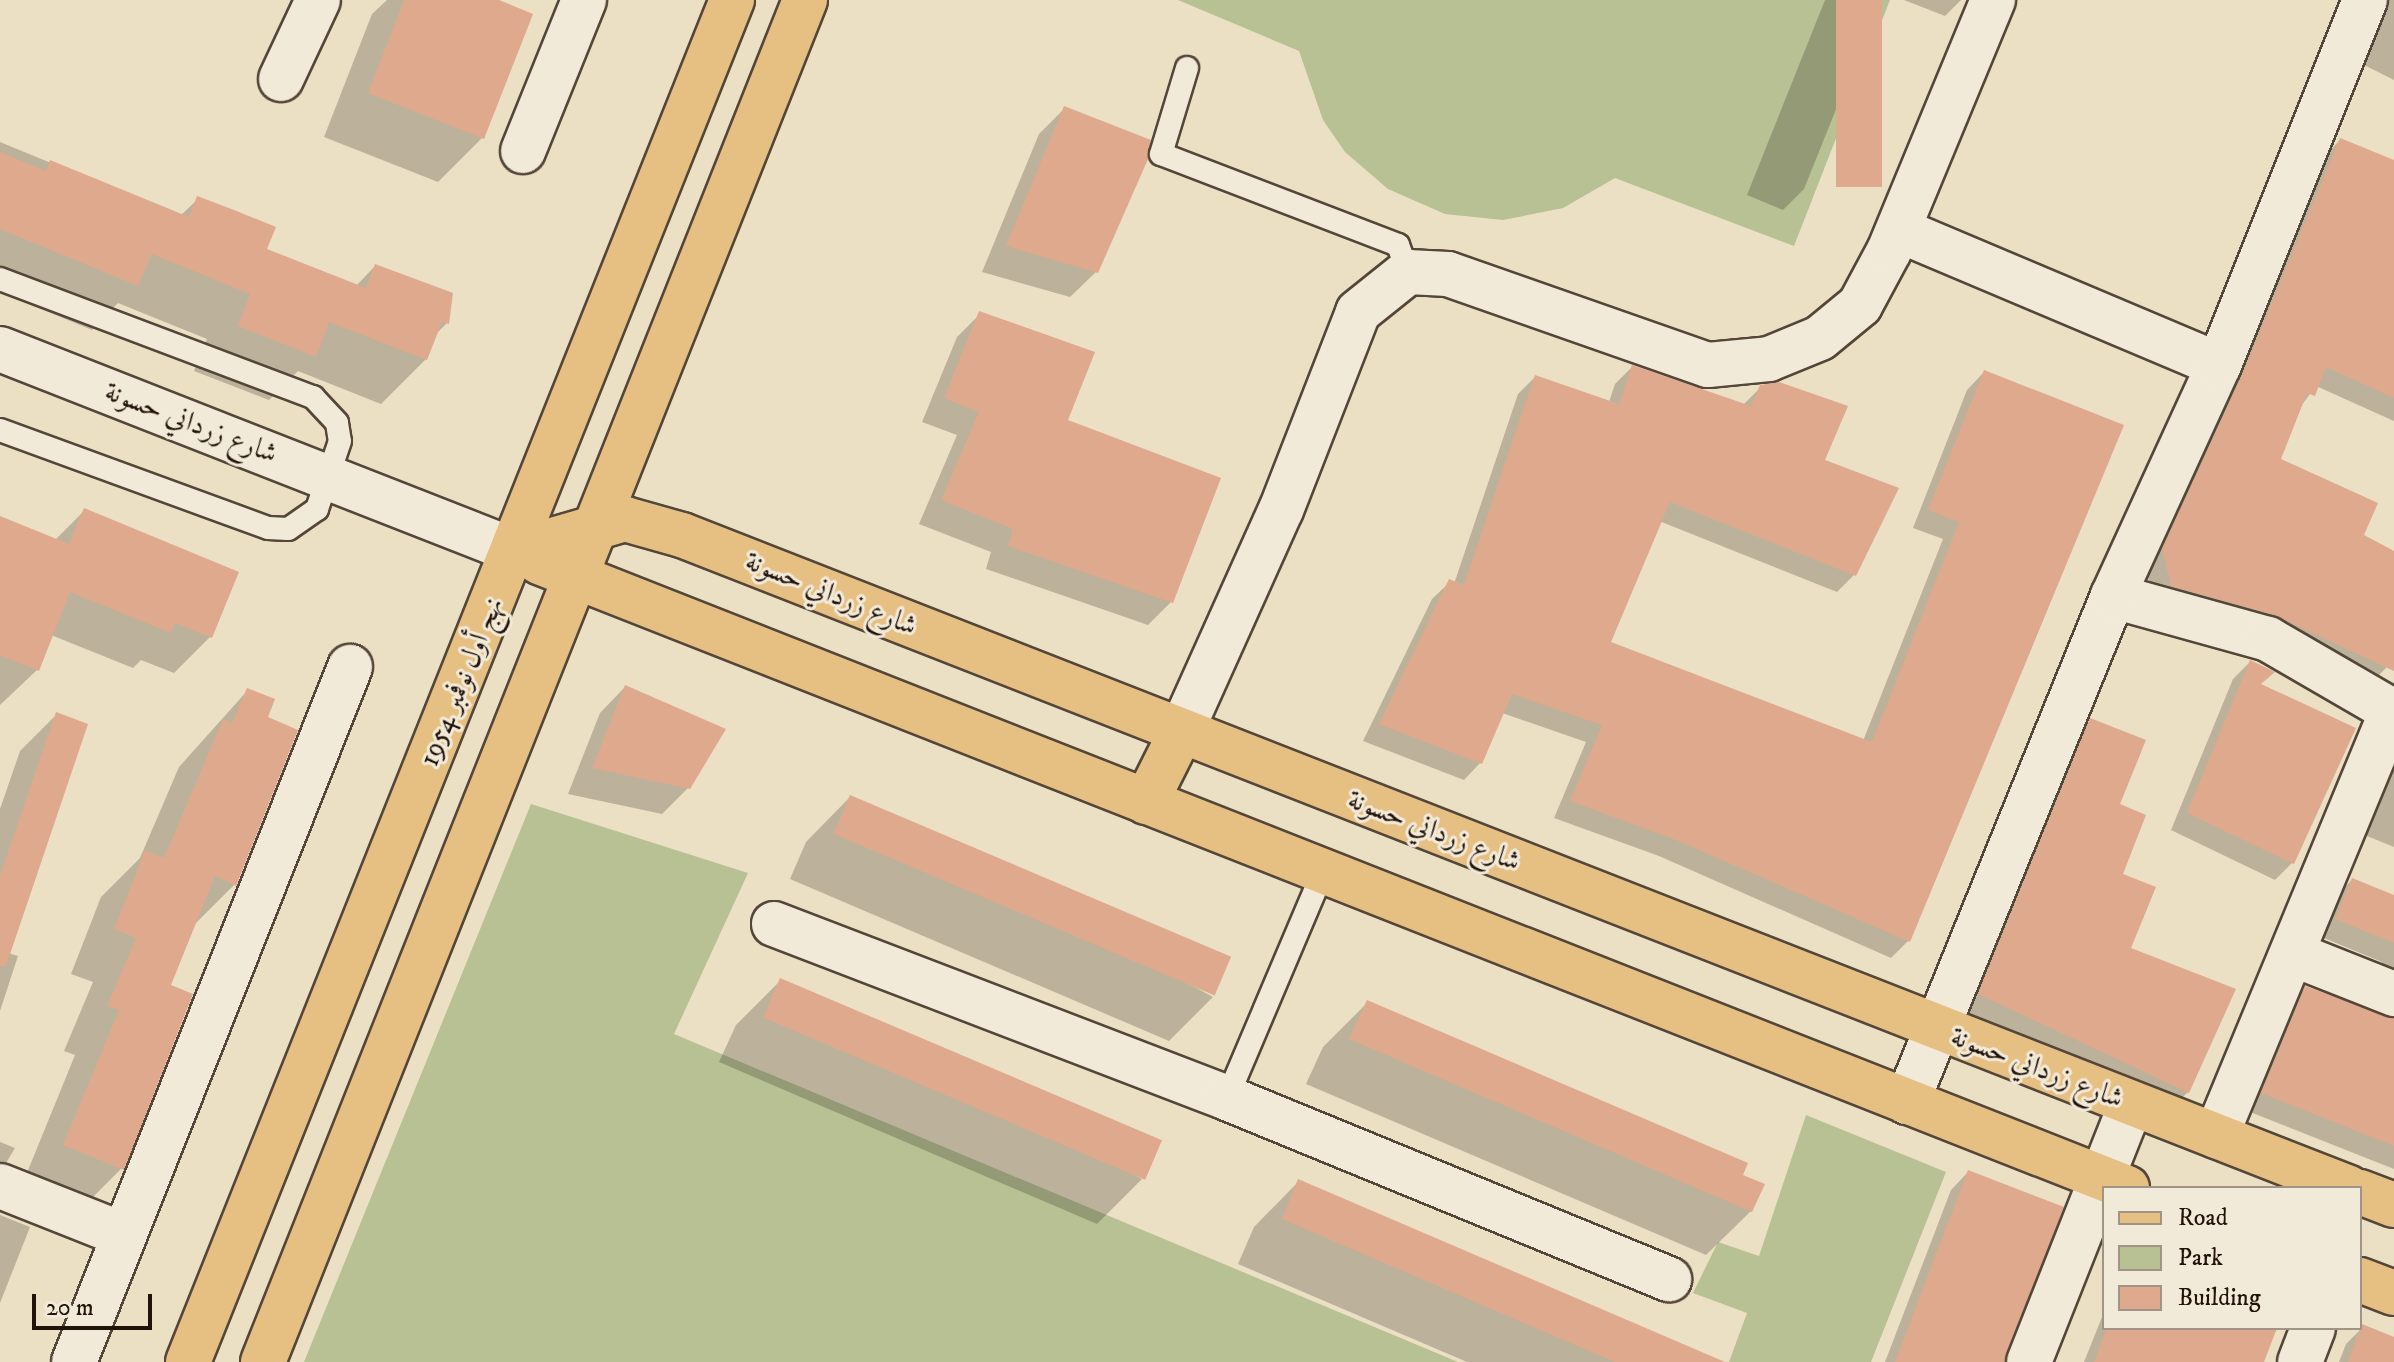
<!DOCTYPE html>
<html>
<head>
<meta charset="utf-8">
<style>
	body { margin:0 }
	#map { position:relative; width:2394px; height:1362px; overflow:hidden; background:#ebdfc4; font-family:"IM FELL DW Pica",Amiri,serif }
	div>[style] { position:absolute }
	[style*='--x'] { left:calc(var(--x)*1px); top:calc(var(--y)*1px); width:calc(var(--w)*1px); rotate:calc(var(--a)*1deg) }
	.green>* { inset:0; background:#b8c193 }
	.shadow>* { inset:0; background:#0003 }
	.building>* { inset:0; background:#dea98c; transform-origin:0 0 }
	.roads { filter:drop-shadow(2px 0 #544638) drop-shadow(-2px 0 #544638) drop-shadow(0 2px #544638) drop-shadow(0 -2px #544638) }
	.lane>* { height:22px; margin:-11px; padding:0 11px; transform-origin:11px; border-radius:11px; background:#f2ead9 }
	.street>* { height:44px; margin:-22px; padding:0 22px; transform-origin:22px; border-radius:22px; background:#f2ead9 }
	.secondary>* { height:44px; margin:-22px; padding:0 22px; transform-origin:22px; border-radius:22px; background:#f2ead9 }
	.primary>* { height:44px; margin:-22px; padding:0 22px; transform-origin:22px; border-radius:22px; background:#e6c082 }
	.highway>* { height:44px; margin:-22px; padding:0 22px; transform-origin:22px; border-radius:22px; background:#e6c082 }
	span { translate:-50% -50%; white-space:nowrap; text-align:center; line-height:1.15; -webkit-text-stroke:6px #f2ead9; paint-order:stroke }
	.street-label { font-size:28px; color:#22130a }
	.legend { position:absolute; left:2102px; top:1186px; width:260px; height:144px; box-sizing:border-box; background:#f2ead9; border:2px solid #9f9486; margin:0; padding:10px 14px; list-style:none; font-size:24px; color:#22130a }
	.legend li { display:flex; align-items:center; gap:16px; height:40px }
	.legend b { width:40px; border:2px solid #9f9486 }
	.scale { position:absolute; left:32px; top:1294px; width:120px; height:36px; box-sizing:border-box; border:4px solid #22130a; border-top:0; padding-left:10px; font-size:24px; line-height:28px; white-space:nowrap; color:#22130a; -webkit-text-stroke:6px #f2ead9; paint-order:stroke }
</style>
</head>
<body>
<div id="map">
	<div class="green">
		<i style="clip-path:polygon(1178px 0,1890px 0,1794px 246px,1615px 178px,1563px 208px,1503px 220px,1445px 214px,1388px 189px,1345px 152px,1323px 120px,1299px 51px)"></i>
		<i style="clip-path:polygon(531px 804px,748px 873px,674px 1034px,1458px 1362px,304px 1362px)"></i>
		<i style="clip-path:polygon(1806px 1115px,1946px 1172px,1871px 1362px,1729px 1362px,1747px 1313px,1693px 1293px,1718px 1242px,1759px 1256px)"></i>
	</div>
	<div class="shadow">
		<i style="clip-path:polygon(387px 0,494px 0,482px 138px,438px 182px,324px 137px,372px 14px)"></i>
		<i style="clip-path:polygon(1825px 0,1880px 0,1804px 189px,1783px 210px,1747px 195px)"></i>
		<i style="clip-path:polygon(1904px 0,1961px 0,1945px 16px)"></i>
		<i style="clip-path:polygon(2376px 0,2394px 0,2394px 80px,2358px 62px)"></i>
		<i style="clip-path:polygon(1065px 108px,1096px 272px,1070px 297px,982px 272px,1039px 134px)"></i>
		<i style="clip-path:polygon(2340px 140px,2394px 162px,2394px 421px,2316px 386px,2298px 410px,2278px 460px,2362px 536px,2394px 553px,2394px 649px,2387px 667px,2370px 684px,2154px 603px,2146px 568px,2323px 158px)"></i>
		<i style="clip-path:polygon(0 142px,180px 216px,198px 199px,264px 250px,356px 286px,375px 266px,447px 323px,434px 336px,426px 359px,381px 404px,298px 371px,269px 400px,194px 371px,207px 339px,118px 303px,92px 330px,0 292px)"></i>
		<i style="clip-path:polygon(980px 314px,1065px 421px,1171px 602px,1148px 625px,986px 569px,991px 552px,919px 524px,957px 435px,922px 422px,957px 337px)"></i>
		<i style="clip-path:polygon(1632px 367px,1743px 405px,1761px 387px,1822px 461px,1855px 574px,1837px 592px,1659px 521px,1608px 643px,1863px 741px,1943px 539px,1913px 528px,1967px 390px,1984px 372px,1908px 941px,1891px 958px,1659px 856px,1554px 818px,1586px 742px,1502px 713px,1481px 762px,1464px 780px,1363px 741px,1432px 599px,1450px 582px,1454px 584px,1518px 394px,1535px 377px,1609px 402px,1615px 384px)"></i>
		<i style="clip-path:polygon(84px 511px,210px 637px,174px 673px,141px 660px,133px 668px,51px 635px,37px 670px,0 705px,0 518px,55px 540px)"></i>
		<i style="clip-path:polygon(2250px 662px,2292px 863px,2275px 880px,2171px 830px,2233px 679px)"></i>
		<i style="clip-path:polygon(625px 687px,688px 788px,662px 814px,568px 794px,600px 713px)"></i>
		<i style="clip-path:polygon(248px 690px,266px 718px,235px 884px,192px 927px,169px 986px,122px 1168px,77px 1213px,20px 1190px,75px 1055px,64px 1051px,93px 982px,71px 974px,101px 897px,140px 858px,179px 767px)"></i>
		<i style="clip-path:polygon(56px 715px,8px 953px,18px 956px,0 1011px,0 809px,20px 751px)"></i>
		<i style="clip-path:polygon(2091px 720px,2118px 805px,2128px 949px,2188px 1092px,2170px 1109px,1962px 1012px,2074px 737px)"></i>
		<i style="clip-path:polygon(2394px 762px,2394px 847px,2362px 834px)"></i>
		<i style="clip-path:polygon(850px 797px,1213px 997px,1169px 1041px,790px 879px,806px 842px)"></i>
		<i style="clip-path:polygon(2352px 880px,2394px 897px,2394px 994px,2374px 983px,2382px 962px,2319px 936px,2335px 897px)"></i>
		<i style="clip-path:polygon(781px 980px,1142px 1179px,1097px 1224px,719px 1062px,736px 1025px)"></i>
		<i style="clip-path:polygon(2306px 988px,2394px 1018px,2394px 1169px,2245px 1110px,2289px 1005px)"></i>
		<i style="clip-path:polygon(1368px 1002px,1741px 1176px,1751px 1211px,1706px 1255px,1306px 1084px,1323px 1047px)"></i>
		<i style="clip-path:polygon(0 1142px,15px 1148px,0 1173px)"></i>
		<i style="clip-path:polygon(1968px 1172px,2003px 1362px,1885px 1362px,1951px 1190px)"></i>
		<i style="clip-path:polygon(1298px 1182px,1669px 1362px,1467px 1362px,1238px 1264px,1254px 1227px)"></i>
		<i style="clip-path:polygon(0 1215px,30px 1227px,0 1303px)"></i>
		<i style="clip-path:polygon(2104px 1312px,2104px 1328px,2275px 1328px,2262px 1362px,2084px 1362px)"></i>
		<i style="clip-path:polygon(2363px 1327px,2394px 1339px,2394px 1362px,2339px 1362px,2346px 1344px)"></i>
	</div>
	<div class="building">
		<i style="clip-path:polygon(404px 0,499px 0,533px 14px,484px 139px,368px 93px)"></i>
		<i style="left:1836px;top:0;width:46px;height:187px"></i>
		<i style="clip-path:polygon(1064px 106px,1151px 140px,1148px 159px,1098px 273px,1006px 246px)"></i>
		<i style="clip-path:polygon(2340px 138px,2394px 160px,2394px 398px,2326px 367px,2315px 396px,2307px 393px,2281px 459px,2378px 503px,2364px 535px,2394px 551px,2394px 671px,2275px 615px,2171px 586px,2162px 549px,2242px 375px)"></i>
		<i style="clip-path:polygon(0 152px,46px 171px,50px 160px,189px 217px,197px 196px,234px 210px,276px 227px,267px 249px,366px 288px,375px 264px,453px 293px,449px 324px,442px 322px,427px 360px,329px 322px,316px 357px,238px 326px,250px 294px,152px 254px,138px 286px,0 229px)"></i>
		<i style="clip-path:polygon(979px 311px,1095px 352px,1068px 420px,1221px 478px,1173px 603px,1008px 546px,1013px 529px,941px 500px,979px 412px,944px 398px)"></i>
		<i style="clip-path:polygon(1632px 365px,1751px 406px,1760px 385px,1779px 382px,1848px 406px,1825px 460px,1899px 488px,1856px 576px,1670px 502px,1611px 642px,1872px 742px,1959px 522px,1928px 510px,1984px 370px,2124px 425px,1910px 942px,1676px 840px,1570px 801px,1602px 725px,1512px 694px,1482px 764px,1379px 724px,1449px 579px,1464px 585px,1535px 375px,1619px 404px)"></i>
		<i style="clip-path:polygon(84px 508px,239px 572px,212px 638px,175px 623px,171px 633px,70px 592px,39px 671px,0 655px,0 516px,69px 544px)"></i>
		<i style="clip-path:polygon(2250px 660px,2275px 672px,2261px 684px,2356px 728px,2294px 864px,2187px 813px)"></i>
		<i style="clip-path:polygon(625px 685px,726px 729px,690px 789px,592px 768px)"></i>
		<i style="clip-path:polygon(247px 688px,275px 699px,268px 717px,298px 730px,236px 886px,215px 876px,171px 985px,193px 994px,124px 1170px,63px 1145px,119px 1010px,107px 1006px,136px 938px,114px 929px,145px 850px,164px 858px,223px 719px,232px 723px)"></i>
		<i style="clip-path:polygon(56px 712px,88px 724px,6px 966px,0 966px,0 875px)"></i>
		<i style="clip-path:polygon(2090px 718px,2146px 740px,2120px 804px,2146px 815px,2123px 874px,2156px 887px,2131px 948px,2236px 989px,2189px 1093px,1978px 994px)"></i>
		<i style="left:850px;top:795px;width:414px;height:42px;rotate:23deg"></i>
		<i style="clip-path:polygon(2352px 878px,2394px 895px,2394px 943px,2335px 919px)"></i>
		<i style="left:780px;top:978px;width:415px;height:43px;rotate:23deg"></i>
		<i style="clip-path:polygon(2305px 986px,2394px 1018px,2394px 1146px,2261px 1093px)"></i>
		<i style="clip-path:polygon(1367px 1000px,1748px 1163px,1743px 1175px,1765px 1184px,1752px 1212px,1349px 1039px)"></i>
		<i style="clip-path:polygon(1968px 1170px,2064px 1207px,2005px 1362px,1895px 1362px)"></i>
		<i style="clip-path:polygon(1298px 1179px,1725px 1362px,1615px 1362px,1282px 1219px)"></i>
		<i style="clip-path:polygon(2362px 1324px,2394px 1337px,2394px 1362px,2348px 1362px)"></i>
		<i style="clip-path:polygon(2107px 1328px,2277px 1328px,2264px 1362px,2094px 1362px)"></i>
	</div>
	<div class="roads">
		<div class="lane">
			<i style="--x:1187;--y:68;--w:90;--a:106.8"></i>
			<i style="--x:1161;--y:154;--w:254;--a:21"></i>
			<i style="--x:1398;--y:245;--w:29;--a:70"></i>
			<i style="--x:0;--y:279;--w:335;--a:20.7"></i>
			<i style="--x:313;--y:397;--w:35;--a:47"></i>
			<i style="--x:337;--y:423;--w:18;--a:81"></i>
			<i style="--x:340;--y:441;--w:72;--a:108.7"></i>
			<i style="--x:317;--y:509;--w:35;--a:145"></i>
			<i style="--x:288;--y:529;--w:20;--a:-177"></i>
			<i style="--x:268;--y:528;--w:285;--a:-159.9"></i>
			<i style="--x:1227;--y:1098;--w:246;--a:-67"></i>
		</div>
		<div class="street">
			<i style="--x:281;--y:79;--w:87;--a:-64.9"></i>
			<i style="--x:523;--y:151;--w:163;--a:-68"></i>
			<i style="--x:1899;--y:230;--w:347;--a:22.9"></i>
			<i style="--x:2113;--y:596;--w:161;--a:15.5"></i>
			<i style="--x:2268;--y:639;--w:146;--a:30.1"></i>
			<i style="--x:1181;--y:732;--w:243;--a:-65.8"></i>
			<i style="--x:1281;--y:510;--w:212;--a:-68.7"></i>
			<i style="--x:1358;--y:312;--w:64;--a:-38.7"></i>
			<i style="--x:1408;--y:272;--w:40;--a:2.9"></i>
			<i style="--x:1448;--y:274;--w:275;--a:19.3"></i>
			<i style="--x:1708;--y:365;--w:61;--a:-5.6"></i>
			<i style="--x:1769;--y:359;--w:55;--a:-22.4"></i>
			<i style="--x:1820;--y:338;--w:52;--a:-39.5"></i>
			<i style="--x:1860;--y:305;--w:61;--a:-61.8"></i>
			<i style="--x:1889;--y:251;--w:272;--a:-67.5"></i>
			<i style="--x:774;--y:924;--w:485;--a:21"></i>
			<i style="--x:1227;--y:1098;--w:478;--a:22.3"></i>
			<i style="--x:2293;--y:954;--w:109;--a:21.6"></i>
			<i style="--x:2216;--y:1136;--w:460;--a:-67.5"></i>
			<i style="--x:0;--y:1186;--w:133;--a:21.6"></i>
			<i style="--x:74;--y:1362;--w:748;--a:-68.34"></i>
			<i style="--x:2029;--y:1362;--w:277;--a:-68.4"></i>
			<i style="--x:2300;--y:1362;--w:36;--a:-69"></i>
		</div>
		<div class="secondary">
			<i style="--x:0;--y:349;--w:553;--a:21.42"></i>
			<i style="--x:1907;--y:1102;--w:546;--a:-67.85"></i>
			<i style="--x:2113;--y:596;--w:254;--a:-65.4"></i>
			<i style="--x:2219;--y:365;--w:393;--a:-68.2"></i>
		</div>
		<div class="primary">
			<i style="--x:515;--y:551;--w:115;--a:-16.2"></i>
			<i style="--x:625;--y:519;--w:59;--a:15.7"></i>
			<i style="--x:682;--y:535;--w:1790;--a:21.39"></i>
			<i style="--x:539;--y:562;--w:1707;--a:21.51"></i>
			<i style="--x:1146;--y:802;--w:78;--a:-63.4"></i>
			<i style="--x:2360;--y:1192;--w:36;--a:21"></i>
			<i style="--x:2360;--y:1280;--w:36;--a:21"></i>
		</div>
		<div class="highway">
			<i style="--x:188;--y:1362;--w:1467;--a:-68.23"></i>
			<i style="--x:263;--y:1362;--w:1466;--a:-68.3"></i>
		</div>
	</div>
	<div class="street-label">
		<span style="left:191px;top:423px;rotate:21deg">شارع زرداني حسونة</span>
		<span style="left:831px;top:594px;rotate:22deg">شارع زرداني حسونة</span>
		<span style="left:462px;top:682px;rotate:-68deg">نهج أول نوفمبر 1954</span>
		<span style="left:1434px;top:831px;rotate:21deg">شارع زرداني حسونة</span>
		<span style="left:2037px;top:1068px;rotate:21deg">شارع زرداني حسونة</span>
	</div>
	<ul class="legend">
	<li><b style="height:10px;background:#e6c082"></b>Road</li>
	<li><b style="height:22px;background:#b8c193"></b>Park</li>
	<li><b style="height:22px;background:#dea98c"></b>Building</li>
	</ul>
	<div class="scale">20 m</div>
</div>
</body>
</html>
